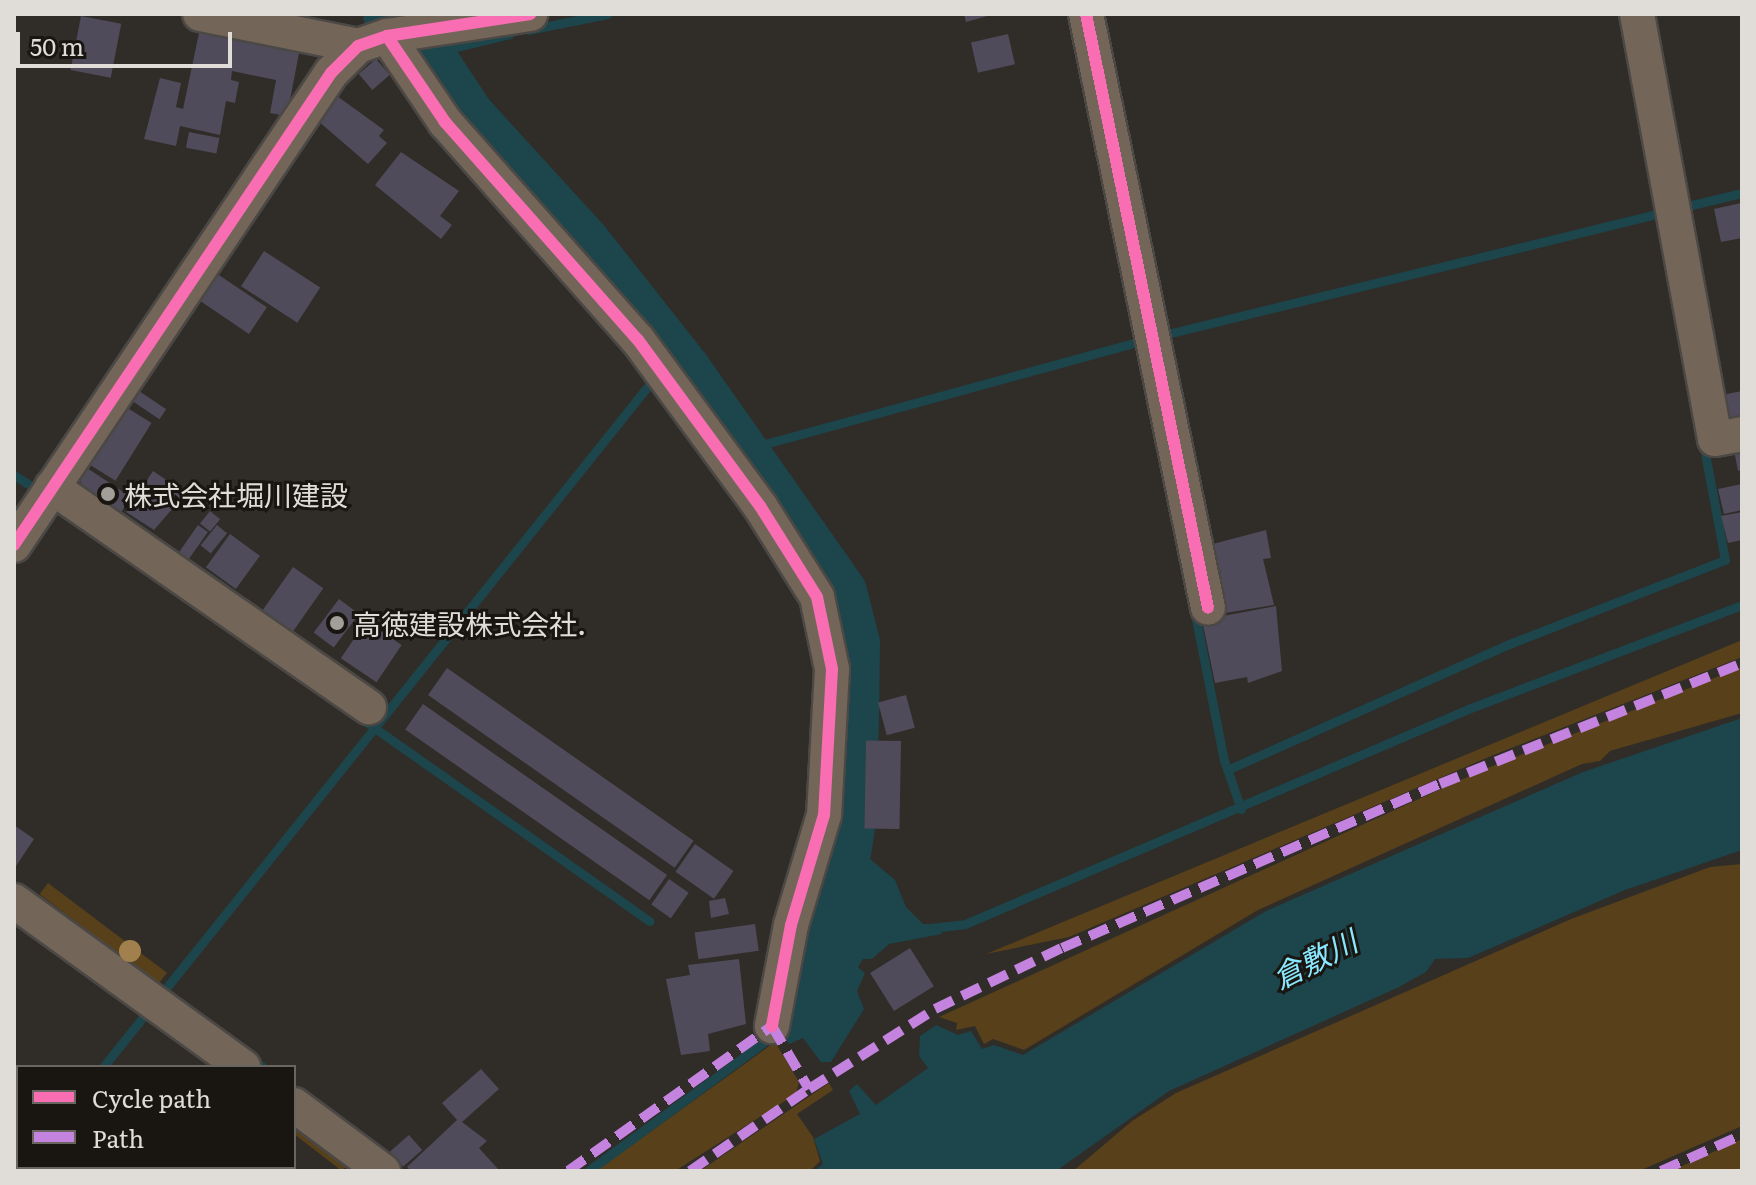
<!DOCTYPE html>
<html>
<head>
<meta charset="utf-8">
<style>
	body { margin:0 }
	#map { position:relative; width:1756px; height:1185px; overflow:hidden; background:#302c28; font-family:Literata,"Noto Sans JP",serif }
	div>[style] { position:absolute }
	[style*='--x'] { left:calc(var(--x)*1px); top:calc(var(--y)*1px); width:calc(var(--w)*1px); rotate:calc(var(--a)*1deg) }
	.green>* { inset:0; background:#57401a; transform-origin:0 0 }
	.water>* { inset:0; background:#1c454c }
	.stream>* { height:9px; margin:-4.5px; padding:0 4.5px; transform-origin:4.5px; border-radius:4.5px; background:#1c454c }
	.river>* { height:52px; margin:-26px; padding:0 26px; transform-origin:26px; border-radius:26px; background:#1c454c }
	.building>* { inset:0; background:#4f4b5a; transform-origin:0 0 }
	.roads { filter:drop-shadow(2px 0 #4b4845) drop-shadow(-2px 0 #4b4845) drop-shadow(0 2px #4b4845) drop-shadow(0 -2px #4b4845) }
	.minor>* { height:34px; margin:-17px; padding:0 17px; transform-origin:17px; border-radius:17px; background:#736558 }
	.quiet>* { height:10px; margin-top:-5px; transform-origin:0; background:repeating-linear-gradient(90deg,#c483df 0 20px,transparent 0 30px) }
	.cycleway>* { height:12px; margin:-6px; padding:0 6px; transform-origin:6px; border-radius:6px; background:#f96db3 }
	.trees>* { width:22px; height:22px; margin:-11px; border-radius:50%; background:#a1804d }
	.dots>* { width:22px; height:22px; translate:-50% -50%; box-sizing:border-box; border:4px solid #191612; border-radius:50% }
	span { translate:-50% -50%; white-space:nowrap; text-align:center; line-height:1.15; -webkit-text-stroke:6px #191612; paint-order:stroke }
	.poi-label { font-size:28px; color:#e0dcd7 }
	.left { translate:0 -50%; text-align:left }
	.water-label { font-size:30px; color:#89e8fd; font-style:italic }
	.frame { position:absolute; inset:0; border:16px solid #e0dcd7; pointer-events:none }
	.legend { position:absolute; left:16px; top:1065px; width:280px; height:104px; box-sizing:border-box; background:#191612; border:2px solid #696561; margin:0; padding:10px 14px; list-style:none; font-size:24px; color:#e0dcd7 }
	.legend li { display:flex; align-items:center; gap:16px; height:40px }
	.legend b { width:40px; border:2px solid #696561 }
	.scale { position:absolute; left:16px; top:32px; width:216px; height:36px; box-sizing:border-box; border:4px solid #e0dcd7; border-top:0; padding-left:10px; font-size:24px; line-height:28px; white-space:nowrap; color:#e0dcd7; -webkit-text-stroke:6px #191612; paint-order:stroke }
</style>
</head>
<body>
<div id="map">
	<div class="green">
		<i style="clip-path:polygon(1742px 640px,1742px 657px,1491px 756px,1069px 937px,986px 954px)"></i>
		<i style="clip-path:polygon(1742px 667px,1742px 713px,1610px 751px,1600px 761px,1582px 764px,1258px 910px,1024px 1050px,993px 1039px,984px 1044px,975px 1026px,956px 1030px,957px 1023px,939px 1017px,1485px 769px)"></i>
		<i style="clip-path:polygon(1742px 864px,1742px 1126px,1639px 1171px,1073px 1171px,1132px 1121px,1176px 1093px,1571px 919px,1710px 867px)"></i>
		<i style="left:48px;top:883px;width:149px;height:14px;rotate:37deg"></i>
		<i style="clip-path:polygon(775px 1042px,799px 1082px,796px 1094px,675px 1171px,596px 1171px)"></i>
		<i style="clip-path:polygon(829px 1083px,833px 1090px,797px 1114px,813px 1137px,820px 1161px,811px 1170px,700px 1171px)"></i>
		<i style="clip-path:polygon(294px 1113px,353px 1158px,342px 1171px,294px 1134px)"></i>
		<i style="clip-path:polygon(1742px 1139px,1742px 1171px,1671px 1171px,1722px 1148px)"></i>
	</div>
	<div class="water">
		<i style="clip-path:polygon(1742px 718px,1742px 850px,1625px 890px,1468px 958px,1435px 959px,1426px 972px,1399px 987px,1169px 1091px,1056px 1171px,814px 1171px,823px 1164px,814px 1139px,860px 1114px,849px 1091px,857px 1084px,876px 1105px,928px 1068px,919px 1056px,920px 1036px,936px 1025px,958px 1035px,971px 1031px,982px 1049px,994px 1045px,1023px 1055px,1266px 911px,1583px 772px)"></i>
		<i style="clip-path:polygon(823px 854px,864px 854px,895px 880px,906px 907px,923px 924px,940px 924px,942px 934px,889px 944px,872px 959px,863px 959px,858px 967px,865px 973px,857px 991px,864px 1009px,831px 1062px,821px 1062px,803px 1038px,789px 1044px,778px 1026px)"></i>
	</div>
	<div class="stream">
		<i style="--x:528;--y:30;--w:81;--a:-11.4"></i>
		<i style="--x:428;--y:54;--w:84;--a:-13.7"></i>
		<i style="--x:1679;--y:208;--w:65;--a:-13.4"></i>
		<i style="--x:1159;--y:336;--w:521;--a:-13.77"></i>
		<i style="--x:743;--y:450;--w:417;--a:-15.3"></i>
		<i style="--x:14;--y:475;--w:24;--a:33"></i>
		<i style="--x:1194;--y:609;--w:154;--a:78.8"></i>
		<i style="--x:1224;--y:760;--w:52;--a:70.9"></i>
		<i style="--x:359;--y:717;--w:355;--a:35.1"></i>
		<i style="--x:1227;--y:770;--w:303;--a:-24.1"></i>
		<i style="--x:1504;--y:646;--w:237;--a:-21.3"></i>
		<i style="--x:1725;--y:560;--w:120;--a:-100.6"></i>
		<i style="--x:929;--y:928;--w:36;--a:-6"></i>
		<i style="--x:965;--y:924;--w:547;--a:-23.14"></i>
		<i style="--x:1468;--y:709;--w:293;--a:-20.8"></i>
		<i style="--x:250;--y:1057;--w:16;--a:38"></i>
		<i style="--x:103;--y:1067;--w:885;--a:-51.33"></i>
		<i style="--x:17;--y:1171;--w:5;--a:-53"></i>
		<i style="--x:588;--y:1171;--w:232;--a:-36.2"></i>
	</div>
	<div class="river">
		<i style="--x:389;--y:14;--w:56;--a:45.7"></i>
		<i style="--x:428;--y:54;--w:73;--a:56.7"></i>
		<i style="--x:468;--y:115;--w:172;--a:47.6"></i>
		<i style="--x:584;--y:242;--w:163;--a:51.7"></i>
		<i style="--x:685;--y:370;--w:271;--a:54.9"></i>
		<i style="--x:841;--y:592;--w:53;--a:75.7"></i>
		<i style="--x:854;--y:643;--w:78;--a:90.7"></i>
		<i style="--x:853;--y:721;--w:106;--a:92.2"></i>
		<i style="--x:849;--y:827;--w:99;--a:98.7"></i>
	</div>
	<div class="building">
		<i style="clip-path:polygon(964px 14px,991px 14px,991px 15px,966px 22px)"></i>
		<i style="left:81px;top:16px;width:41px;height:55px;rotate:11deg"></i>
		<i style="clip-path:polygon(199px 33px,299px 53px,287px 116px,270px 113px,276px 80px,232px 71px,231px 80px,239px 82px,235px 103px,226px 101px,220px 135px,180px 126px,176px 146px,144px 139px,160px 78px,181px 83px,176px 107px,183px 109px)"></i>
		<i style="left:1008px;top:34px;width:31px;height:38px;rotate:77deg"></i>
		<i style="left:376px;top:59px;width:21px;height:23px;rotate:49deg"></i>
		<i style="clip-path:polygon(337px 96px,384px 130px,379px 136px,387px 143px,368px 164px,317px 120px)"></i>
		<i style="left:189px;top:132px;width:31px;height:16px;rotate:11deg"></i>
		<i style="clip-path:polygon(401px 152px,459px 191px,440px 216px,452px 225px,441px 239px,375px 185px)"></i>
		<i style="clip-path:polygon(1741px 203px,1742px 238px,1721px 242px,1714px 209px)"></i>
		<i style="left:264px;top:251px;width:67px;height:42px;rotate:33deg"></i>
		<i style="left:213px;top:271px;width:65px;height:32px;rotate:34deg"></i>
		<i style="left:133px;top:387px;width:40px;height:12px;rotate:34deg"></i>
		<i style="clip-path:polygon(1742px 391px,1742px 424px,1723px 427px,1717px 396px)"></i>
		<i style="left:121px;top:404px;width:36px;height:68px;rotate:32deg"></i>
		<i style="clip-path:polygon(1742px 443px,1742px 470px,1738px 471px,1733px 445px)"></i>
		<i style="clip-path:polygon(84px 466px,131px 497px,118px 517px,84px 491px,78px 475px)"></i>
		<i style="clip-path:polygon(153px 471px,186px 493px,154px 530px,126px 512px)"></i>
		<i style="clip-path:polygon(1742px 484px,1742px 510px,1724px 514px,1718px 489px)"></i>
		<i style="left:210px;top:511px;width:13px;height:16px;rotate:39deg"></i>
		<i style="clip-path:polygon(1742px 512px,1742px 540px,1728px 543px,1721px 516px)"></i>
		<i style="left:198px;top:525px;width:12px;height:38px;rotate:35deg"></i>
		<i style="left:217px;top:525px;width:13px;height:26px;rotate:39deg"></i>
		<i style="clip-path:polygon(1266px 530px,1271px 558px,1263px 559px,1274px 605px,1225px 613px,1220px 569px,1213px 570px,1209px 545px)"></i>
		<i style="left:230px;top:534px;width:37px;height:41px;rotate:36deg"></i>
		<i style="left:293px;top:567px;width:37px;height:56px;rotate:35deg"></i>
		<i style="left:339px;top:599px;width:25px;height:42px;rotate:37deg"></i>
		<i style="clip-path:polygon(1276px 606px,1282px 671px,1248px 683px,1247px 677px,1215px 683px,1202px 620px)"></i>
		<i style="left:366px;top:621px;width:43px;height:45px;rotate:34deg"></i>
		<i style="left:447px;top:668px;width:301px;height:33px;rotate:35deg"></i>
		<i style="left:906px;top:695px;width:34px;height:29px;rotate:75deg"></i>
		<i style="left:423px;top:704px;width:298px;height:31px;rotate:35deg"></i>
		<i style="left:901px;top:741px;width:88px;height:35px;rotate:91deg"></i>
		<i style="clip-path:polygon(14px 825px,34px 839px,14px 869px)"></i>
		<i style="left:695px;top:844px;width:47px;height:34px;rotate:35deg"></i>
		<i style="left:669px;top:879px;width:24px;height:31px;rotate:35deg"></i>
		<i style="clip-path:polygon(725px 898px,729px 914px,711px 918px,709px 901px)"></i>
		<i style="left:755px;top:924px;width:27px;height:61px;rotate:82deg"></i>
		<i style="left:910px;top:948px;width:45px;height:47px;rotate:58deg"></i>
		<i style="clip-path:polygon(739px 959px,746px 1024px,708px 1034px,710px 1051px,681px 1055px,666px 979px,690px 975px,688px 965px)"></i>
		<i style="clip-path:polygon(481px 1069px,499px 1089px,462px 1122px,487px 1141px,479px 1148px,498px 1169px,411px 1171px,407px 1167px,457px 1120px,442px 1103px)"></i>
		<i style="left:409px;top:1135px;width:20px;height:25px;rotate:49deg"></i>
	</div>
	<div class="roads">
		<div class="minor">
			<i style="--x:200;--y:14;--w:161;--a:11.4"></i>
			<i style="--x:1086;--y:14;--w:606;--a:78.39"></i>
			<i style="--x:1637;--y:14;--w:432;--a:79.6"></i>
			<i style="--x:1715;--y:439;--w:27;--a:-10"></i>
			<i style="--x:387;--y:36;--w:104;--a:56"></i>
			<i style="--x:445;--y:122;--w:291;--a:48.5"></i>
			<i style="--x:638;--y:340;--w:206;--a:53.7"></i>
			<i style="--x:760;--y:506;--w:107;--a:57.9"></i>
			<i style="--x:817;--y:597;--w:74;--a:78.2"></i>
			<i style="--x:832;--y:669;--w:146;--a:93.1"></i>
			<i style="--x:824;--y:815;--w:115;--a:106.7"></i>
			<i style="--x:791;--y:925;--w:103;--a:100.7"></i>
			<i style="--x:52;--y:487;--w:386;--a:34.8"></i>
			<i style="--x:14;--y:545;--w:569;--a:-56.11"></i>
			<i style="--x:331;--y:73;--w:38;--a:-45"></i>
			<i style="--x:358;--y:46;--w:31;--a:-19"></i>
			<i style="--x:387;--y:36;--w:145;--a:-8.7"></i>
			<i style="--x:14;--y:901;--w:283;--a:35.9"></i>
			<i style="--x:294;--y:1105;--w:111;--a:36.6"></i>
		</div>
	</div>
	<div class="quiet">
		<i style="--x:568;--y:1171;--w:250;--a:-35.4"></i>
		<i style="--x:772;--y:1026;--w:73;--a:59.6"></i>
		<i style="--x:809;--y:1089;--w:149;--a:-32.4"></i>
		<i style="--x:935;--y:1009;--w:141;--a:-25.7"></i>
		<i style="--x:1062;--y:948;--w:412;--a:-23.5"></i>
		<i style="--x:1440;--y:784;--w:325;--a:-21.8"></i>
		<i style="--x:690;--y:1171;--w:145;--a:-34.6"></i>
		<i style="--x:1661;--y:1171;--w:89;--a:-24"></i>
	</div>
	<div class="cycleway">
		<i style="--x:1086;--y:14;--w:606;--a:78.39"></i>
		<i style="--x:387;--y:36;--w:104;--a:56"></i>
		<i style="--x:445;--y:122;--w:291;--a:48.5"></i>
		<i style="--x:638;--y:340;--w:206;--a:53.7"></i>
		<i style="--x:760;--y:506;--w:107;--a:57.9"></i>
		<i style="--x:817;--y:597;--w:74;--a:78.2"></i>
		<i style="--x:832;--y:669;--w:146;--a:93.1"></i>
		<i style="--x:824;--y:815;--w:115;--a:106.7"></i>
		<i style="--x:791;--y:925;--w:103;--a:100.7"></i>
		<i style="--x:14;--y:545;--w:569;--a:-56.11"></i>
		<i style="--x:331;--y:73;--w:38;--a:-45"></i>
		<i style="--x:358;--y:46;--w:31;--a:-19"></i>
		<i style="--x:387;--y:36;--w:145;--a:-8.7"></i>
	</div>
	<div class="trees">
		<i style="left:130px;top:951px"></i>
	</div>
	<div class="dots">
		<i style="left:108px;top:494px;background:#a29e9a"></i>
		<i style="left:337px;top:623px;background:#a29e9a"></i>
	</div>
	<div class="poi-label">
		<span class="left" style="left:124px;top:494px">株式会社堀川建設</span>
		<span class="left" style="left:353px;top:623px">高徳建設株式会社.</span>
	</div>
	<div class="water-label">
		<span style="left:1314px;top:958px;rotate:-27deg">倉敷川</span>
	</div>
	<div class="frame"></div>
	<ul class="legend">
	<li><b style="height:10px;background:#f96db3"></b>Cycle path</li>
	<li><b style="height:10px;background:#c483df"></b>Path</li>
	</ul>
	<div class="scale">50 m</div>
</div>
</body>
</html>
